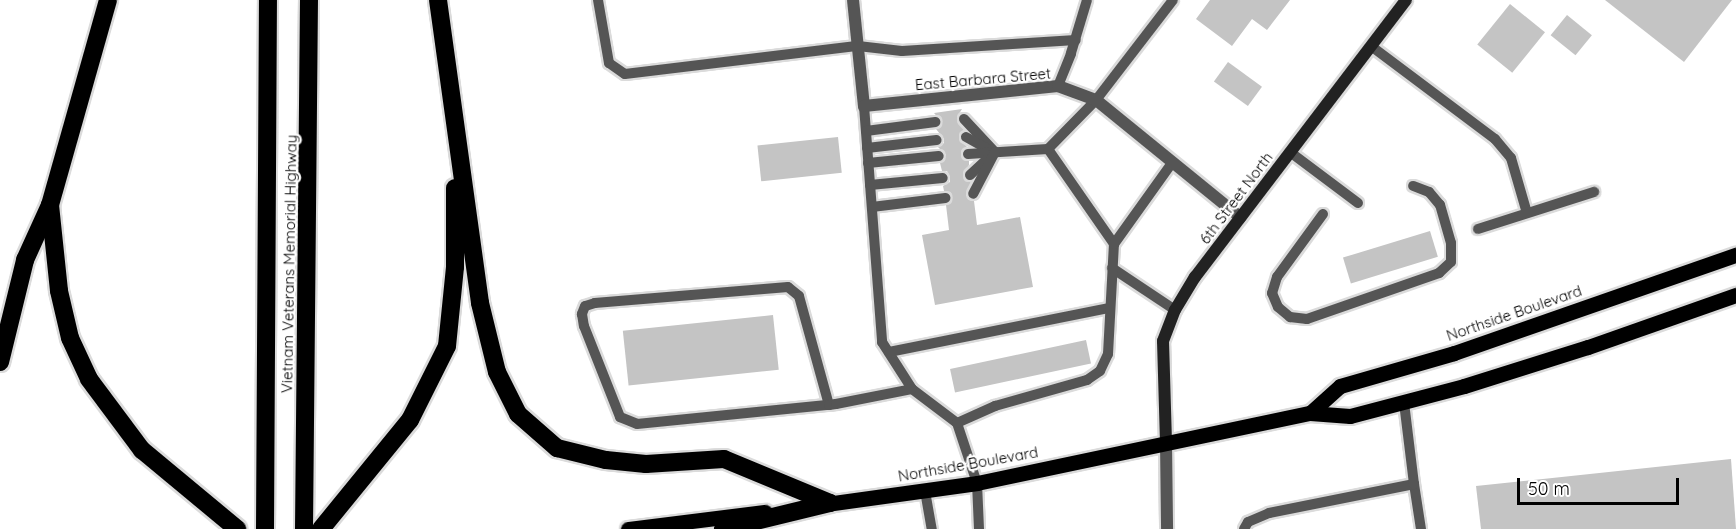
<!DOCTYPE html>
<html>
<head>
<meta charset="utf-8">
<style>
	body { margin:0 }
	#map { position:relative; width:1736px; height:529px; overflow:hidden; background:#fff; font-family:Quicksand,sans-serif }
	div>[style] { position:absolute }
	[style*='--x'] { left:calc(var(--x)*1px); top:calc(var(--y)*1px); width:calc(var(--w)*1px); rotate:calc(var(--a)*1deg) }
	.building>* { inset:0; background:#c4c4c4; transform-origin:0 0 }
	.roads { filter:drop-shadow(2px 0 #dbdbdb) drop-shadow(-2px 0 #dbdbdb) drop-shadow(0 2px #dbdbdb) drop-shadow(0 -2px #dbdbdb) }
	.lane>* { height:10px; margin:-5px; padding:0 5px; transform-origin:5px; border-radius:5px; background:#555 }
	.street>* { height:12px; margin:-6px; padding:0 6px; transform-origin:6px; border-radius:6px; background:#555 }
	.secondary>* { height:12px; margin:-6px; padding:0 6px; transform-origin:6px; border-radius:6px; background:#222 }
	.primary>* { height:15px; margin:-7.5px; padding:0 7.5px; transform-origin:7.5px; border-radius:7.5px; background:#000 }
	.highway>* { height:18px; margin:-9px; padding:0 9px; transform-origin:9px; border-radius:9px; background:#000 }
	span { translate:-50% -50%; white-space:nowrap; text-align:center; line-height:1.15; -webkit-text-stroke:4.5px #fff; paint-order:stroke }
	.street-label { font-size:15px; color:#000 }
	.scale { position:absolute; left:1517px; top:478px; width:162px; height:27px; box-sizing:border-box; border:3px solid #000; border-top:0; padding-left:8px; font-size:18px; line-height:21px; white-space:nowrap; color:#000; -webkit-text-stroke:4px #fff; paint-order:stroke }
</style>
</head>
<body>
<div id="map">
	<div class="building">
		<i style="clip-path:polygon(1210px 0,1290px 0,1267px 30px,1252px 19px,1232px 46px,1196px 19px)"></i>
		<i style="clip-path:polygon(1605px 0,1732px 0,1684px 62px)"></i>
		<i style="left:1510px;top:4px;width:45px;height:52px;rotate:39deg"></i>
		<i style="left:1567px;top:15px;width:32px;height:26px;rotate:39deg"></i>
		<i style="left:1228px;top:62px;width:42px;height:24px;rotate:36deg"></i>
		<i style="clip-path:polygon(962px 109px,957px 117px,964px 130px,959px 138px,967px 147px,962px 150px,961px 155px,969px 161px,969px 165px,963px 176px,971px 182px,966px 195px,969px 200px,974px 201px,977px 225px,1020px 217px,1033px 287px,935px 305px,922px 235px,949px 230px,946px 205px,952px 198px,951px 193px,944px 191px,943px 186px,950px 182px,950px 177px,947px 171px,942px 171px,940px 163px,946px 155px,938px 147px,944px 143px,944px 139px,936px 129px,942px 122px,934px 113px)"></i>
		<i style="left:838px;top:137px;width:36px;height:81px;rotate:84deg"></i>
		<i style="left:1430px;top:231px;width:27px;height:91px;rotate:73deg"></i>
		<i style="left:773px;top:315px;width:55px;height:151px;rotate:84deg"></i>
		<i style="left:1086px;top:340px;width:24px;height:139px;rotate:78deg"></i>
		<i style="clip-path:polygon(1731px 459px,1736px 529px,1481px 529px,1476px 486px)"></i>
	</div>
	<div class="roads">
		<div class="lane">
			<i style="--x:598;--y:0;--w:64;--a:80.1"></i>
			<i style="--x:609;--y:63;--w:19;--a:35"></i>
			<i style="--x:625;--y:74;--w:235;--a:-6.9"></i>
			<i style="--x:858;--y:46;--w:44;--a:6.5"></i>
			<i style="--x:902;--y:51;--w:174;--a:-3.6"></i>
			<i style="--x:1371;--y:46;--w:155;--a:36.9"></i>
			<i style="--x:1495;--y:139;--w:25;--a:50"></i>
			<i style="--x:1511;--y:158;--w:57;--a:73.8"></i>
			<i style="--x:1058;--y:86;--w:35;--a:-68"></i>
			<i style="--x:1071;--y:53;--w:55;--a:-73.2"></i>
			<i style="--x:864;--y:106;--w:237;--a:85.6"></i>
			<i style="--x:882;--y:342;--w:56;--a:57.4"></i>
			<i style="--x:912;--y:389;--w:56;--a:37.1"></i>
			<i style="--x:957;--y:423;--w:63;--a:71.6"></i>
			<i style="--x:977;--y:483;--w:46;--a:87.5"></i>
			<i style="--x:964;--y:119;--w:45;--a:46.8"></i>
			<i style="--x:866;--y:131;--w:70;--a:-7.4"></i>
			<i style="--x:966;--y:137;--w:23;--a:29"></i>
			<i style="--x:867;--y:148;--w:70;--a:-6.5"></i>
			<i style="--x:1048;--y:149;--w:116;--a:55.2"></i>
			<i style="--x:1290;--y:152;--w:85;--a:36.9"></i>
			<i style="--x:968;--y:154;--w:80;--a:-3.6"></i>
			<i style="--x:1048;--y:149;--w:69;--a:-45.6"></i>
			<i style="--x:1096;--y:100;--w:126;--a:-52.4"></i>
			<i style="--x:868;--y:163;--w:71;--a:-5.6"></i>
			<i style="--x:970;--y:175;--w:34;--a:-43"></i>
			<i style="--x:995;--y:152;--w:47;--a:117.6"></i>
			<i style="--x:870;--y:185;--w:73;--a:-5.5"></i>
			<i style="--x:872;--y:207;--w:74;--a:-7"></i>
			<i style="--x:1323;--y:214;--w:78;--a:126.1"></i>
			<i style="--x:1277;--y:277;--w:17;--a:107"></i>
			<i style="--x:1272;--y:293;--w:15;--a:67"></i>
			<i style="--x:1278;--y:307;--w:16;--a:40"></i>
			<i style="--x:1290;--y:317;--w:17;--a:7"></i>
			<i style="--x:1307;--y:319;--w:140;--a:-19.2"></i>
			<i style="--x:1439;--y:273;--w:16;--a:-43"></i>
			<i style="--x:1451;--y:262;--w:19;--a:-90"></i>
			<i style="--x:1451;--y:243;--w:40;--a:-106"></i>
			<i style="--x:1440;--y:205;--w:17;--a:-130"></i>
			<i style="--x:1429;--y:192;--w:17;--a:-159"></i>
			<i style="--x:1478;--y:229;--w:122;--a:-17.7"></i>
			<i style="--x:1112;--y:268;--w:76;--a:33.7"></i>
			<i style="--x:889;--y:352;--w:225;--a:-11.3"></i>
			<i style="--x:829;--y:405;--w:113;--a:-105.4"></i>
			<i style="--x:799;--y:296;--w:14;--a:-141"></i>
			<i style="--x:788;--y:287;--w:194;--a:175.3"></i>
			<i style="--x:595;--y:303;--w:10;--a:163"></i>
			<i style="--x:585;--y:306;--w:9;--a:111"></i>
			<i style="--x:582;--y:314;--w:12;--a:81"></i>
			<i style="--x:584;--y:326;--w:98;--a:68.4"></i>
			<i style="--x:620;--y:417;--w:18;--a:22"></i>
			<i style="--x:637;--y:424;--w:193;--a:-5.7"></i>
			<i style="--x:829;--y:405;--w:7;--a:-8"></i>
			<i style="--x:836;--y:404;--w:77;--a:-11.2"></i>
			<i style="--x:957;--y:423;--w:42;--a:-24.1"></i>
			<i style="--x:995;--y:406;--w:96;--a:-15.8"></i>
			<i style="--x:1087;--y:380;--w:16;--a:-35"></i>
			<i style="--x:1100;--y:371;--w:19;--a:-65"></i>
			<i style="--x:1108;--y:354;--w:110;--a:-86.9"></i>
			<i style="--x:1114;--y:244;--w:100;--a:-54.4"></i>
			<i style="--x:1414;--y:484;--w:46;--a:81.2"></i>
			<i style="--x:925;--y:491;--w:39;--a:80"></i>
			<i style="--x:1244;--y:529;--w:8;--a:-60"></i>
			<i style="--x:1248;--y:522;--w:23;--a:-23"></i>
			<i style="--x:1269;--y:513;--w:148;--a:-11.3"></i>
			<i style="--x:1414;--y:484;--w:83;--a:-97"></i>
		</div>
		<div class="street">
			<i style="--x:853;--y:0;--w:107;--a:84.1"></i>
			<i style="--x:864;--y:106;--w:195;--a:-5.9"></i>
			<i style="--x:1058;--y:86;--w:40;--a:20.2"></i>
			<i style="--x:1096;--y:100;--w:186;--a:39.1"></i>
			<i style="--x:1166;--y:442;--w:87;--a:89.3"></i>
		</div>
		<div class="secondary">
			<i style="--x:1166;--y:442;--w:101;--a:-91.7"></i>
			<i style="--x:1163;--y:341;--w:33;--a:-69"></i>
			<i style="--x:1175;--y:310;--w:39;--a:-59"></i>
			<i style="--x:1195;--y:277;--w:348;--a:-52.7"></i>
		</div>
		<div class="primary">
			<i style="--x:1310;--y:413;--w:40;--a:-42"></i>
			<i style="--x:1340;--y:386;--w:119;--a:-16.1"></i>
			<i style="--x:1454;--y:353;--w:299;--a:-19.2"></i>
			<i style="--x:819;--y:505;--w:160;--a:-7.9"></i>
			<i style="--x:977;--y:483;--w:340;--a:-11.9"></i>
			<i style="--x:1310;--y:413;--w:40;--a:4.3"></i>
			<i style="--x:1350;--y:416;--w:118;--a:-14.7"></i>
			<i style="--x:1464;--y:386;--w:130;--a:-17.5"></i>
			<i style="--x:1588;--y:347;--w:157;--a:-19.4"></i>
			<i style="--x:628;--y:529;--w:138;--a:-7.1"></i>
		</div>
		<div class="highway">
			<i style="--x:438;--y:0;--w:306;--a:82.1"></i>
			<i style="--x:480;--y:303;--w:71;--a:76.2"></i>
			<i style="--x:497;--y:372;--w:47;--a:63.4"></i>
			<i style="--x:518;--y:414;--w:52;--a:41.1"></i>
			<i style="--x:557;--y:448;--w:50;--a:13.8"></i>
			<i style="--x:606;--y:460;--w:40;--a:5.7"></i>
			<i style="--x:646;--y:464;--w:78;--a:-3.7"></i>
			<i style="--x:724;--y:459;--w:115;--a:22.5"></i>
			<i style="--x:50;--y:205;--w:86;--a:84"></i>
			<i style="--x:59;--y:291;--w:48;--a:76.8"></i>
			<i style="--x:70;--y:338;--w:45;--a:65.1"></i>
			<i style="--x:89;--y:379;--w:89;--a:53.3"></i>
			<i style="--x:142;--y:450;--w:124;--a:39.7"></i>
			<i style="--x:0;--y:362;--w:105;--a:-76.2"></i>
			<i style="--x:25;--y:260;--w:60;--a:-65.6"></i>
			<i style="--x:50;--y:205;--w:213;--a:-74.2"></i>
			<i style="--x:265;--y:529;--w:529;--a:-89.68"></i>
			<i style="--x:304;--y:529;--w:529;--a:-89.46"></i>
			<i style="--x:321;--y:529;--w:141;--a:-50.8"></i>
			<i style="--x:410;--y:420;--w:83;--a:-63.4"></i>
			<i style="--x:447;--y:346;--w:79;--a:-84.2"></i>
			<i style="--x:455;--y:267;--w:79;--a:-90"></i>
			<i style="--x:723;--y:529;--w:110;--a:-13.7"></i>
		</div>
	</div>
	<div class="street-label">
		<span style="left:983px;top:79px;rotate:-5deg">East Barbara Street</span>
		<span style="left:1236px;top:198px;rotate:-53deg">6th Street North</span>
		<span style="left:289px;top:264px;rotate:-89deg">Vietnam Veterans Memorial Highway</span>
		<span style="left:1514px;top:313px;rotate:-19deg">Northside Boulevard</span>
		<span style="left:968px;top:464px;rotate:-10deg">Northside Boulevard</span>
	</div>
	<div class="scale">50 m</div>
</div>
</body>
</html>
